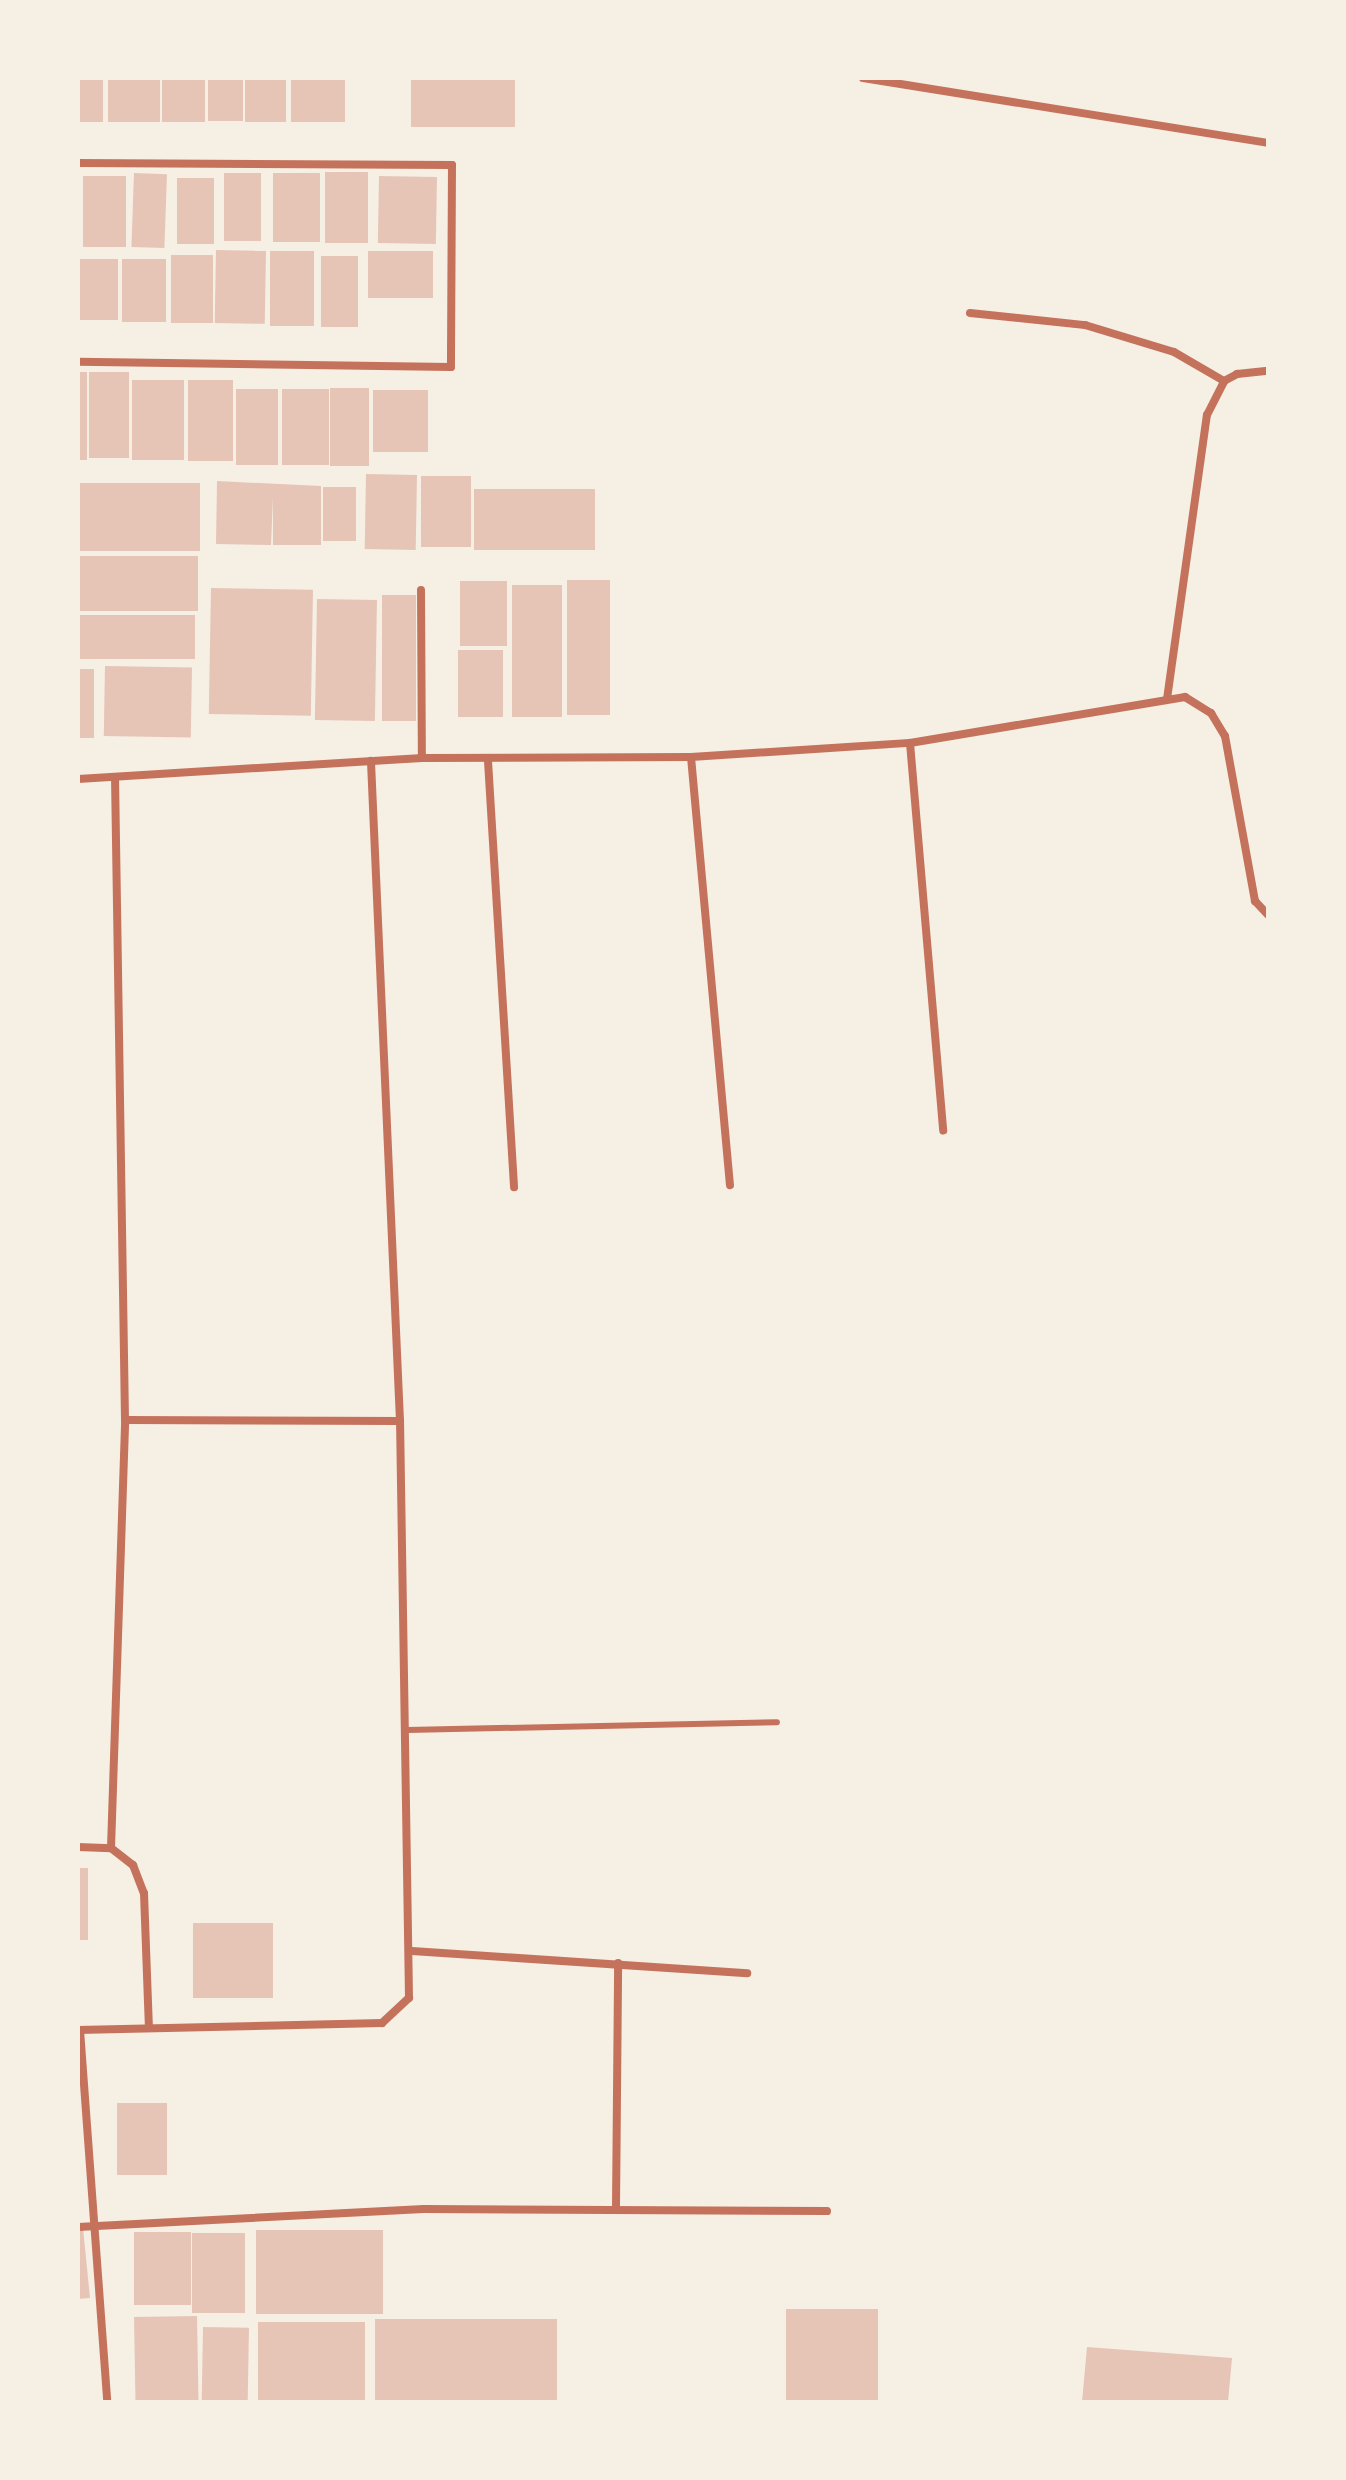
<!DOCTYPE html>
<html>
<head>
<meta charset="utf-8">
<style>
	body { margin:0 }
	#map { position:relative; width:1346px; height:2480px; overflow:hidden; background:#f6efe4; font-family:Montserrat,sans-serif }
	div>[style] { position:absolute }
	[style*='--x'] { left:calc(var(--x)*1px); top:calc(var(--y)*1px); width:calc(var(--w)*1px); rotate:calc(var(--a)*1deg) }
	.building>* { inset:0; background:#e6c5b7; transform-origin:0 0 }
	.service>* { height:6px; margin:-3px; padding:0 3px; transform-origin:3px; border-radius:3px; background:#c5725c }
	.minor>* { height:8px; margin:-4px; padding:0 4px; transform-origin:4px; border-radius:4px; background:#c5725c }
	span { translate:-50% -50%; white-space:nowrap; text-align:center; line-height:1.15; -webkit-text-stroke:7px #f6efe4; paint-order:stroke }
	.frame { position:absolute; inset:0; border:80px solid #f6efe4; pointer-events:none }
</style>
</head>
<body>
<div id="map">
	<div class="building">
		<i style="left:78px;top:78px;width:25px;height:44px"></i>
		<i style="left:108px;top:78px;width:52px;height:44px"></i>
		<i style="left:162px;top:78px;width:43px;height:44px"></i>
		<i style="left:208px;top:78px;width:35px;height:43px"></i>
		<i style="left:245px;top:78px;width:41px;height:44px"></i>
		<i style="left:291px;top:78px;width:54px;height:44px"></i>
		<i style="left:411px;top:78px;width:104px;height:49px"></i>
		<i style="left:325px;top:172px;width:43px;height:71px"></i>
		<i style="left:134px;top:173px;width:33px;height:74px;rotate:2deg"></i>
		<i style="left:224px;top:173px;width:37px;height:68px"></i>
		<i style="left:273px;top:173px;width:47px;height:69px"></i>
		<i style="left:83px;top:176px;width:43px;height:71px"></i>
		<i style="left:379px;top:176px;width:58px;height:67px;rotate:1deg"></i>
		<i style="left:177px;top:178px;width:37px;height:66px"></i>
		<i style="left:216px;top:250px;width:50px;height:73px;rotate:1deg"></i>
		<i style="left:270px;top:251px;width:44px;height:75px"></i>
		<i style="left:368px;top:251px;width:65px;height:47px"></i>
		<i style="left:171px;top:255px;width:42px;height:68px"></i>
		<i style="left:321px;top:256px;width:37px;height:71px"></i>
		<i style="left:78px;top:259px;width:40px;height:61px"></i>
		<i style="left:122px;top:259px;width:44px;height:63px"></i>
		<i style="left:78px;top:372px;width:9px;height:88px"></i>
		<i style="left:89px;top:372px;width:40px;height:86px"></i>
		<i style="left:132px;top:380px;width:52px;height:80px"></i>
		<i style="left:188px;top:380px;width:45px;height:81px"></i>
		<i style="left:330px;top:388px;width:39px;height:78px"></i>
		<i style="left:236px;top:389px;width:42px;height:76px"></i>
		<i style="left:282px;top:389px;width:47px;height:76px"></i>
		<i style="left:373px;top:390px;width:55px;height:62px"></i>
		<i style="left:366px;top:474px;width:51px;height:75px;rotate:1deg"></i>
		<i style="left:421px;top:476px;width:50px;height:71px"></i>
		<i style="clip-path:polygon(217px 481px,321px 486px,321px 545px,273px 545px,273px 497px,271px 545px,216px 544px)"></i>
		<i style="left:78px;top:483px;width:122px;height:68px"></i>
		<i style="left:323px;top:487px;width:33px;height:54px"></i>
		<i style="left:474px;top:489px;width:121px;height:61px"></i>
		<i style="left:78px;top:556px;width:120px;height:55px"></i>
		<i style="left:567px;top:580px;width:43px;height:135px"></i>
		<i style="left:460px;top:581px;width:47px;height:65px"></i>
		<i style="left:512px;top:585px;width:50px;height:132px"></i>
		<i style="left:211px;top:588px;width:102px;height:126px;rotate:1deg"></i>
		<i style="left:382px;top:595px;width:34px;height:126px"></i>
		<i style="left:317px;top:599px;width:60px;height:121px;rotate:1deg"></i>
		<i style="left:78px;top:615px;width:117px;height:44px"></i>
		<i style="left:458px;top:650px;width:45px;height:67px"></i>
		<i style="left:105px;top:666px;width:87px;height:70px;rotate:1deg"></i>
		<i style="left:78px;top:669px;width:16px;height:69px"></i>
		<i style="left:78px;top:1868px;width:10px;height:72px"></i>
		<i style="left:193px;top:1923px;width:80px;height:75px"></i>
		<i style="left:117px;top:2103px;width:50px;height:72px"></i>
		<i style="clip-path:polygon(83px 2228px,90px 2298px,78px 2299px,78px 2229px)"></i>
		<i style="left:256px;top:2230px;width:127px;height:84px"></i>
		<i style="left:134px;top:2232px;width:57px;height:73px"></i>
		<i style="left:192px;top:2233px;width:53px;height:80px"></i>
		<i style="left:786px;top:2309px;width:92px;height:93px"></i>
		<i style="left:197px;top:2316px;width:86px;height:63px;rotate:89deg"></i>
		<i style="left:375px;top:2319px;width:182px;height:83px"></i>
		<i style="left:258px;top:2322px;width:107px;height:80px"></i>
		<i style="left:203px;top:2327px;width:46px;height:75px;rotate:1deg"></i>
		<i style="clip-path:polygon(1087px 2347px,1232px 2358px,1228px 2402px,1082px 2402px)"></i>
	</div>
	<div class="service">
		<i style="--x:407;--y:1730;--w:370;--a:-1.2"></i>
	</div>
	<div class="minor">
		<i style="--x:863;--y:78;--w:410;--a:9.1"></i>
		<i style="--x:78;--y:163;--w:374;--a:0.3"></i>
		<i style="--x:452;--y:165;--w:202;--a:90.3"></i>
		<i style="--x:451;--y:367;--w:373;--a:-179.2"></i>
		<i style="--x:970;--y:313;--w:116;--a:6"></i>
		<i style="--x:1085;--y:325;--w:93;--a:16.9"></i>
		<i style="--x:1174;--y:352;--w:58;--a:30.1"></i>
		<i style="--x:421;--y:590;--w:168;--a:89.7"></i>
		<i style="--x:1167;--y:699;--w:287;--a:-82"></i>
		<i style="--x:1207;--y:415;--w:38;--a:-63"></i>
		<i style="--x:1224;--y:381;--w:15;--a:-28"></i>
		<i style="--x:1237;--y:374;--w:31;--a:-6"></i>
		<i style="--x:910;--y:743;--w:389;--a:85.1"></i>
		<i style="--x:691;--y:757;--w:430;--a:84.8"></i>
		<i style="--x:488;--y:761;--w:427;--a:86.5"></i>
		<i style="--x:78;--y:779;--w:345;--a:-3.5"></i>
		<i style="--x:422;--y:758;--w:269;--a:-0.2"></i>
		<i style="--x:691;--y:757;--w:219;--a:-3.7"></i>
		<i style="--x:910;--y:743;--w:279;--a:-9.5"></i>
		<i style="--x:1185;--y:697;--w:31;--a:32"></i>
		<i style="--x:1211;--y:713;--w:27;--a:59"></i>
		<i style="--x:1225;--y:736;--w:168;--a:79.7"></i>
		<i style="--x:1255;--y:901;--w:19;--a:47"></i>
		<i style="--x:125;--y:1420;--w:275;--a:0.2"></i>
		<i style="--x:78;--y:1847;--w:33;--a:2"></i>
		<i style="--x:111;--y:1848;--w:28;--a:38"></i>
		<i style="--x:133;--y:1865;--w:30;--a:69"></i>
		<i style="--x:144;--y:1893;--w:135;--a:87.9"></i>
		<i style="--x:111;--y:1848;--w:428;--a:-88.1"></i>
		<i style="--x:125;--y:1420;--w:643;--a:-90.89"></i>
		<i style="--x:412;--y:1951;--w:336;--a:3.8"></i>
		<i style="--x:78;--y:2030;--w:304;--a:-1.3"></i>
		<i style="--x:382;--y:2023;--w:37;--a:-43"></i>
		<i style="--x:409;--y:1998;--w:577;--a:-90.89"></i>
		<i style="--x:400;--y:1421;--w:661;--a:-92.52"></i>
		<i style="--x:80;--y:2030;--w:373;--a:85.8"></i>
		<i style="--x:616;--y:2208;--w:245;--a:-89.5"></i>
		<i style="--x:78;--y:2227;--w:346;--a:-3"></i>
		<i style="--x:424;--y:2209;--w:403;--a:0.3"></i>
	</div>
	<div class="frame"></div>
</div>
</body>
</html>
